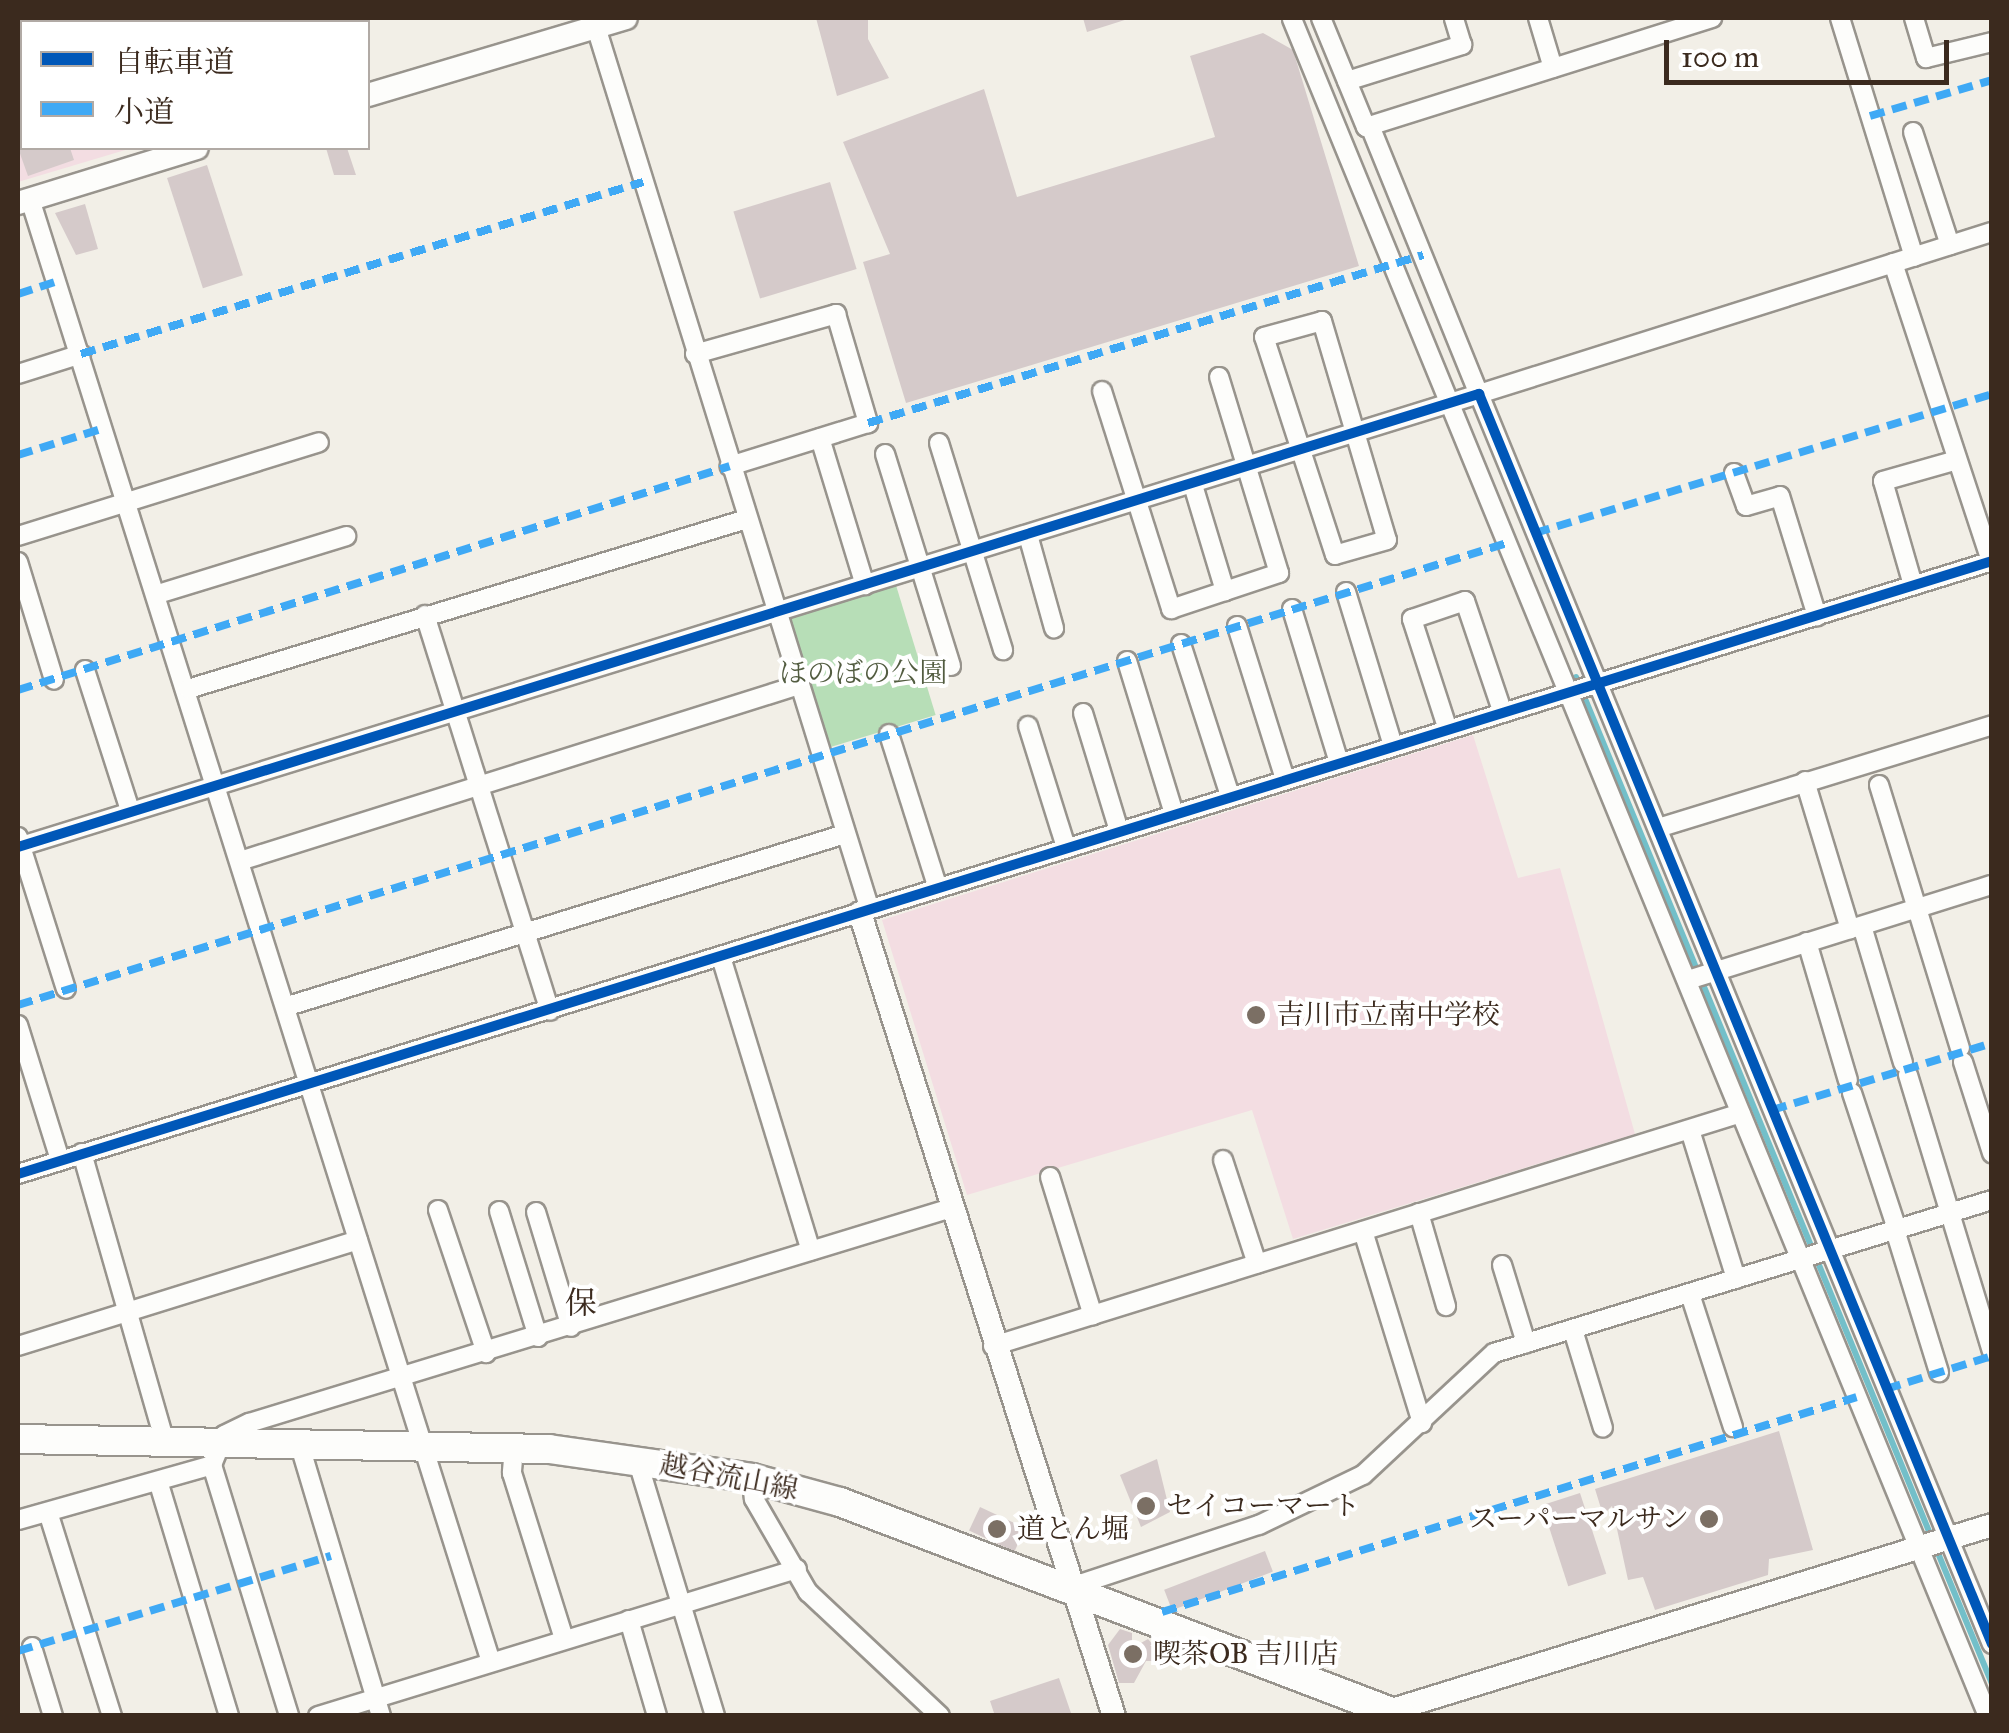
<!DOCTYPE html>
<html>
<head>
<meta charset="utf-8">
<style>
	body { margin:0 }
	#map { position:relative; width:2009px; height:1733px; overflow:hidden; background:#f2efe7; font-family:"IM FELL Great Primer","Noto Serif JP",serif }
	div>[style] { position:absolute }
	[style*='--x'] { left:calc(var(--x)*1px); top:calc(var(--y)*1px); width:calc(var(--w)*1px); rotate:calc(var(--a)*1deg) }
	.built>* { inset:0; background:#f3dde2 }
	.green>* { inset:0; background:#b7deb7; transform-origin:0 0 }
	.stream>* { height:6px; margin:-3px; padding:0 3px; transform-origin:3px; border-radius:3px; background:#73bfc9 }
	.building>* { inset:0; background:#d5caca; transform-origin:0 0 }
	.roads { filter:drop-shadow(2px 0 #98948d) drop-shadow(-2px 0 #98948d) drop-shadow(0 2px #98948d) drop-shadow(0 -2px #98948d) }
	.minor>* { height:18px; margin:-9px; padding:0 9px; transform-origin:9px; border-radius:9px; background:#fdfdfb }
	.tertiary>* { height:22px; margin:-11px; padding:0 11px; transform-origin:11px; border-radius:11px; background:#fdfdfb }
	.primary>* { height:28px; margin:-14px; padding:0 14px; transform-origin:14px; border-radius:14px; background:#fdfdfb }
	.quiet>* { height:8px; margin-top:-4px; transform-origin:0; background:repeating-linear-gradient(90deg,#3fa9f5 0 15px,transparent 0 23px) }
	.cycleway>* { height:10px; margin:-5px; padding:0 5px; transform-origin:5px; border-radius:5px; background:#0057b8 }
	.dots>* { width:28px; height:28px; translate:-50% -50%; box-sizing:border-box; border:5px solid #fff; border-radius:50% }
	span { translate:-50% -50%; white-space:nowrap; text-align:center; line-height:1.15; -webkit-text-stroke:8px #fff; paint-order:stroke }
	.park-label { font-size:28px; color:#525c40 }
	.poi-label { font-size:28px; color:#3b2a1e }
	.left { translate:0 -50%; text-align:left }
	.right { translate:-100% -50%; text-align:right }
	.street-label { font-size:28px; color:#3b2a1e }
	.quarter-label { font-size:32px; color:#3b2a1e }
	.frame { position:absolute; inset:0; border:20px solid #3b2a1e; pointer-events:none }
	.legend { position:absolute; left:20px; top:20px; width:350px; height:130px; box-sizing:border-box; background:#fff; border:2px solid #b1aaa5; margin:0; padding:12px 18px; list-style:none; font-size:30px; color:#3b2a1e }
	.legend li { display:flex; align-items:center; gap:20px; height:50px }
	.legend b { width:50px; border:2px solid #b1aaa5 }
	.scale { position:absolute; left:1664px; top:40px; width:285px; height:45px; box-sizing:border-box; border:5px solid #3b2a1e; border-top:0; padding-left:12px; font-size:30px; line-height:35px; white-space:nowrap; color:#3b2a1e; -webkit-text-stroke:8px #fff; paint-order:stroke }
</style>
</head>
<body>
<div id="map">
	<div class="built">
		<i style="clip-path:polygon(22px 33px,22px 148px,132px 148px,18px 182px)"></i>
		<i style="clip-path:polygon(1473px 735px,1518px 878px,1560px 868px,1635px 1134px,1293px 1239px,1252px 1110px,967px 1195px,882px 920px)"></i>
	</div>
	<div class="green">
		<i style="left:895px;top:582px;width:139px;height:114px;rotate:73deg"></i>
	</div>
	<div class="stream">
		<i style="--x:1576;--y:677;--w:1090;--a:67.55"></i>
	</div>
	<div class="building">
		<i style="clip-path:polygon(816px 18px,868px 18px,868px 39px,889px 78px,837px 96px)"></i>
		<i style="clip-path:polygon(1083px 18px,1131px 18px,1087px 32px)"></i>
		<i style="clip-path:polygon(1263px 33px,1293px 50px,1359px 266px,906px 403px,863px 262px,890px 254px,843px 142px,984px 89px,1017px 197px,1215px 137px,1190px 56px)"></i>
		<i style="clip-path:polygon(18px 148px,70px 148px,74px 160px,28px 176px)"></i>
		<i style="clip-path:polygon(326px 148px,347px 148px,356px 175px,334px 175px)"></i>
		<i style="left:207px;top:165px;width:116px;height:42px;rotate:72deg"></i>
		<i style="left:830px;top:182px;width:91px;height:101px;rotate:73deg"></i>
		<i style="clip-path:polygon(85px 204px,98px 249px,76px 255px,55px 213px)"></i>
		<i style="clip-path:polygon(1779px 1431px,1813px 1550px,1769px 1559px,1768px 1575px,1655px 1610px,1643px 1577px,1628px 1580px,1612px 1506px,1603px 1515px,1595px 1489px)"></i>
		<i style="clip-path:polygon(1157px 1459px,1170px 1512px,1141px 1527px,1120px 1475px)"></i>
		<i style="left:1580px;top:1493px;width:85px;height:40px;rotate:72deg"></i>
		<i style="left:980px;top:1507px;width:50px;height:26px;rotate:25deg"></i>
		<i style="left:1265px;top:1551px;width:22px;height:108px;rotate:69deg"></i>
		<i style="clip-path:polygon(1120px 1629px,1132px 1633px,1132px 1648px,1148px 1639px,1155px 1647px,1156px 1661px,1146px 1661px,1134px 1683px,1119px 1683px,1108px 1645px)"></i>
		<i style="clip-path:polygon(1059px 1678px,1072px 1716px,995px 1716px,990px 1701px)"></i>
	</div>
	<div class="roads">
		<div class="minor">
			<i style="--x:262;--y:18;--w:4;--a:63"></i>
			<i style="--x:1321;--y:18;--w:118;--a:67.6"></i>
			<i style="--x:1366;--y:127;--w:363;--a:-17.5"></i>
			<i style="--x:1538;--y:18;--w:52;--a:73.3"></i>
			<i style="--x:1840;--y:18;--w:250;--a:72.8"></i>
			<i style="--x:1914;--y:18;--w:42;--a:73.3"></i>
			<i style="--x:1926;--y:58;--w:68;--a:-13.6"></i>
			<i style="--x:1292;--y:19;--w:1834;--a:67.7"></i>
			<i style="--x:596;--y:27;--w:921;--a:72.76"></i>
			<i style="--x:1347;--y:81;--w:121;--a:-17.4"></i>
			<i style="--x:1462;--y:45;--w:28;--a:-107"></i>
			<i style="--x:1370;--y:126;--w:289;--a:67.9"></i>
			<i style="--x:1479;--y:394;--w:538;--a:-17.53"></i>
			<i style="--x:1913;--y:132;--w:119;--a:71.9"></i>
			<i style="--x:30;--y:199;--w:1534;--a:72.51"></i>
			<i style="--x:1893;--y:263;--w:314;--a:71.8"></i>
			<i style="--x:1322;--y:321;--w:228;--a:73.5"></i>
			<i style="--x:1387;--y:540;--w:54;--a:163.9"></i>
			<i style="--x:1335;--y:555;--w:229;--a:-108"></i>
			<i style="--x:1264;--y:337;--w:60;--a:-15.4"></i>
			<i style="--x:695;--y:354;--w:147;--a:-15.8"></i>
			<i style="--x:836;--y:314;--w:114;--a:73.6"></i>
			<i style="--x:868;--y:423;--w:145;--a:162.7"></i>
			<i style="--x:18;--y:374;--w:66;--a:-17.6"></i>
			<i style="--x:1102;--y:391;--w:229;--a:72.4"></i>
			<i style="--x:1171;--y:609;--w:114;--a:-18.4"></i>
			<i style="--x:1279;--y:573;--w:205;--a:-107"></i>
			<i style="--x:820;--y:438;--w:154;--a:73"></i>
			<i style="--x:939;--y:443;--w:217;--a:72.8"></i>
			<i style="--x:885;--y:454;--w:222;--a:72.7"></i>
			<i style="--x:1734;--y:473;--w:35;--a:70"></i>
			<i style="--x:1746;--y:506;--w:35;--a:-16"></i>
			<i style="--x:1780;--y:496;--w:126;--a:72.9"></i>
			<i style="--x:1193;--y:485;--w:111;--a:73.2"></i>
			<i style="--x:1028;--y:535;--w:97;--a:74.4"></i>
			<i style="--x:18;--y:536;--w:315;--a:-17.3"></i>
			<i style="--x:18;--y:562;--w:123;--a:73"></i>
			<i style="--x:1913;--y:585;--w:108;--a:-106.1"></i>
			<i style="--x:1883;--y:481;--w:77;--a:-15.8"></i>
			<i style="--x:1346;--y:592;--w:161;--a:73"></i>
			<i style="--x:158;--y:594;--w:197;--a:-17.1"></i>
			<i style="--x:1292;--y:609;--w:161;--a:73"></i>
			<i style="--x:425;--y:615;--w:415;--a:72.5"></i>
			<i style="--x:1237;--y:626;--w:160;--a:72.6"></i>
			<i style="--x:1181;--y:644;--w:160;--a:72.1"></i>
			<i style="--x:1127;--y:661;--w:160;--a:72.9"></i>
			<i style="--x:85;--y:670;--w:147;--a:72.2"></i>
			<i style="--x:188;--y:689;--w:584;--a:-16.92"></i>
			<i style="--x:1083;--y:713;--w:123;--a:73"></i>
			<i style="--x:1028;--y:726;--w:127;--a:72.6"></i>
			<i style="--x:1448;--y:730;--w:117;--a:-108"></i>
			<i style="--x:1412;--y:619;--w:56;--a:-18.8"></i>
			<i style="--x:1465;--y:601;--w:118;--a:71.3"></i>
			<i style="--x:889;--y:734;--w:158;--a:72.4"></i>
			<i style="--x:1805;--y:781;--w:155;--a:73.1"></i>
			<i style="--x:1879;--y:785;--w:275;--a:72.9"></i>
			<i style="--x:1658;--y:828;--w:350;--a:-17.1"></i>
			<i style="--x:18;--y:837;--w:159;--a:72.5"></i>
			<i style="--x:18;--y:847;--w:1530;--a:-17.23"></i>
			<i style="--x:1479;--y:394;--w:1351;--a:67.69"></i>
			<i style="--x:243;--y:860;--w:583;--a:-17.47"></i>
			<i style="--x:1862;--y:926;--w:143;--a:73.3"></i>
			<i style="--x:1807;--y:942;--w:144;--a:73.5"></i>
			<i style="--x:721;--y:957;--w:307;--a:73"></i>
			<i style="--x:1688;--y:980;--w:318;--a:-17.4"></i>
			<i style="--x:288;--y:1006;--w:583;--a:-17.16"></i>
			<i style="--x:18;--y:1025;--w:141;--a:72.7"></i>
			<i style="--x:1963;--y:1062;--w:96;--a:72.3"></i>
			<i style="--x:1908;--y:1075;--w:288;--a:73.1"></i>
			<i style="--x:1852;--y:1093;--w:143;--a:71.7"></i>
			<i style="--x:1690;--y:1130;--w:156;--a:72.8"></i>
			<i style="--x:82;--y:1153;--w:302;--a:74"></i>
			<i style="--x:1223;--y:1160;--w:109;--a:71.9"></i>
			<i style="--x:18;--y:1174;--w:2067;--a:-17.25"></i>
			<i style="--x:1050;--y:1177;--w:145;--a:72.8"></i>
			<i style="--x:438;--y:1210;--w:151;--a:71.4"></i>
			<i style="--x:499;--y:1211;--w:132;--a:72.8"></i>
			<i style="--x:536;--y:1212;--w:120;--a:73.1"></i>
			<i style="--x:1419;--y:1213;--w:97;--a:73.8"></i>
			<i style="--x:1895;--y:1230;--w:149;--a:72.8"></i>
			<i style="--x:1363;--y:1231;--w:201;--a:72.9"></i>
			<i style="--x:1502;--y:1265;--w:82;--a:72.9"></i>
			<i style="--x:1690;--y:1294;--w:140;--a:72.1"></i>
			<i style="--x:1573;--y:1330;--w:102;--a:73"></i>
			<i style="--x:18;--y:1346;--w:356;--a:-17.3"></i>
			<i style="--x:993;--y:1346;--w:783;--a:-17.3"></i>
			<i style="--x:300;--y:1446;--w:282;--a:73.3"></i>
			<i style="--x:514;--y:1448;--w:25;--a:95"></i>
			<i style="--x:512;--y:1473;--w:174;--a:72.6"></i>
			<i style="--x:637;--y:1459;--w:269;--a:73.1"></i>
			<i style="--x:212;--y:1465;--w:263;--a:72.9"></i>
			<i style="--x:752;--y:1478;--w:21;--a:85"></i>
			<i style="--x:754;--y:1499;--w:108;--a:59.9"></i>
			<i style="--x:808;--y:1592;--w:181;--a:43.2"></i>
			<i style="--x:159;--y:1484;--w:242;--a:73.2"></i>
			<i style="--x:48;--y:1512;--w:214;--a:72.6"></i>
			<i style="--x:18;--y:1520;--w:202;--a:-15.8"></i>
			<i style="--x:212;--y:1465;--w:32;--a:-68"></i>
			<i style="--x:224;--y:1435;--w:28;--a:-26"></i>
			<i style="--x:249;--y:1423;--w:734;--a:-17.03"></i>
			<i style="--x:1068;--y:1588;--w:201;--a:-18.3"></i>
			<i style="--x:1259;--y:1525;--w:115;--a:-25.7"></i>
			<i style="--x:1363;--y:1475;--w:179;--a:-43"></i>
			<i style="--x:1494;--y:1353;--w:521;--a:-17.08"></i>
			<i style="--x:629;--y:1620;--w:100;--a:73.7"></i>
			<i style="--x:32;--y:1647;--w:72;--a:73.1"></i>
			<i style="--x:318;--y:1716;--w:501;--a:-17.06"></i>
		</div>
		<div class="tertiary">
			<i style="--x:368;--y:95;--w:269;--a:-16.6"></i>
			<i style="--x:18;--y:203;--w:187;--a:-17.1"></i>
			<i style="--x:860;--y:913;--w:842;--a:72.45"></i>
			<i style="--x:1389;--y:1711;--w:631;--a:-17.14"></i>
		</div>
		<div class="primary">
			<i style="--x:18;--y:1439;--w:531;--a:1.08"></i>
			<i style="--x:549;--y:1449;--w:205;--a:8.1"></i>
			<i style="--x:752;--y:1478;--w:91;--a:15.3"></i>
			<i style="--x:840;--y:1502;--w:601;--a:20.85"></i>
		</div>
	</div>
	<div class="quiet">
		<i style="--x:38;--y:22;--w:17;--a:-13"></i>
		<i style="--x:18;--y:28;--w:4;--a:-14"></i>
		<i style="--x:1870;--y:116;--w:127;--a:-16.4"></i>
		<i style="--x:18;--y:294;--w:42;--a:-18"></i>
		<i style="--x:81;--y:354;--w:588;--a:-17.02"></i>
		<i style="--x:868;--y:423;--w:580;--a:-16.84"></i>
		<i style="--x:18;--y:455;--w:90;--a:-17.4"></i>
		<i style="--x:1535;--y:533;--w:478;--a:-16.9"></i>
		<i style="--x:18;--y:690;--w:746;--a:-17.46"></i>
		<i style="--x:18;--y:1005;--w:1562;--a:-17.24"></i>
		<i style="--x:1772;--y:1110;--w:230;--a:-16.9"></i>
		<i style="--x:1886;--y:1389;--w:111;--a:-17.3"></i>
		<i style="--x:1162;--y:1612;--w:727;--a:-17.19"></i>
		<i style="--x:18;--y:1651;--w:327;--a:-16.9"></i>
	</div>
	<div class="cycleway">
		<i style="--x:18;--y:847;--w:1530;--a:-17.23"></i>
		<i style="--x:1479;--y:394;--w:1351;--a:67.69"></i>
		<i style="--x:18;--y:1174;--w:2067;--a:-17.25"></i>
	</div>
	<div class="dots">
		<i style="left:1256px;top:1015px;background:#7b6f64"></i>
		<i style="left:1146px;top:1506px;background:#7b6f64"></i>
		<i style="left:1709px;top:1519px;background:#7b6f64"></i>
		<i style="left:997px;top:1529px;background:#7b6f64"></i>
		<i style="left:1133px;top:1654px;background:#7b6f64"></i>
	</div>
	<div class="park-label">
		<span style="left:863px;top:673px">ほのぼの公園</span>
	</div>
	<div class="poi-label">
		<span class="left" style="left:1276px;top:1015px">吉川市立南中学校</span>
		<span class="left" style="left:1166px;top:1506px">セイコーマート</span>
		<span class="right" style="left:1689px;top:1519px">スーパーマルサン</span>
		<span class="left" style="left:1017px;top:1529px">道とん堀</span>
		<span class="left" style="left:1153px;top:1654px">喫茶OB 吉川店</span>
	</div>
	<div class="street-label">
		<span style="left:729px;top:1477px;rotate:11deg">越谷流山線</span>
	</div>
	<div class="quarter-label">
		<span style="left:581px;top:1304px">保</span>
	</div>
	<div class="frame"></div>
	<ul class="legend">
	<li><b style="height:12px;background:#0057b8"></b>自転車道</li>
	<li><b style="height:12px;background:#3fa9f5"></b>小道</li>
	</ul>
	<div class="scale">100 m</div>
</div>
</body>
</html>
